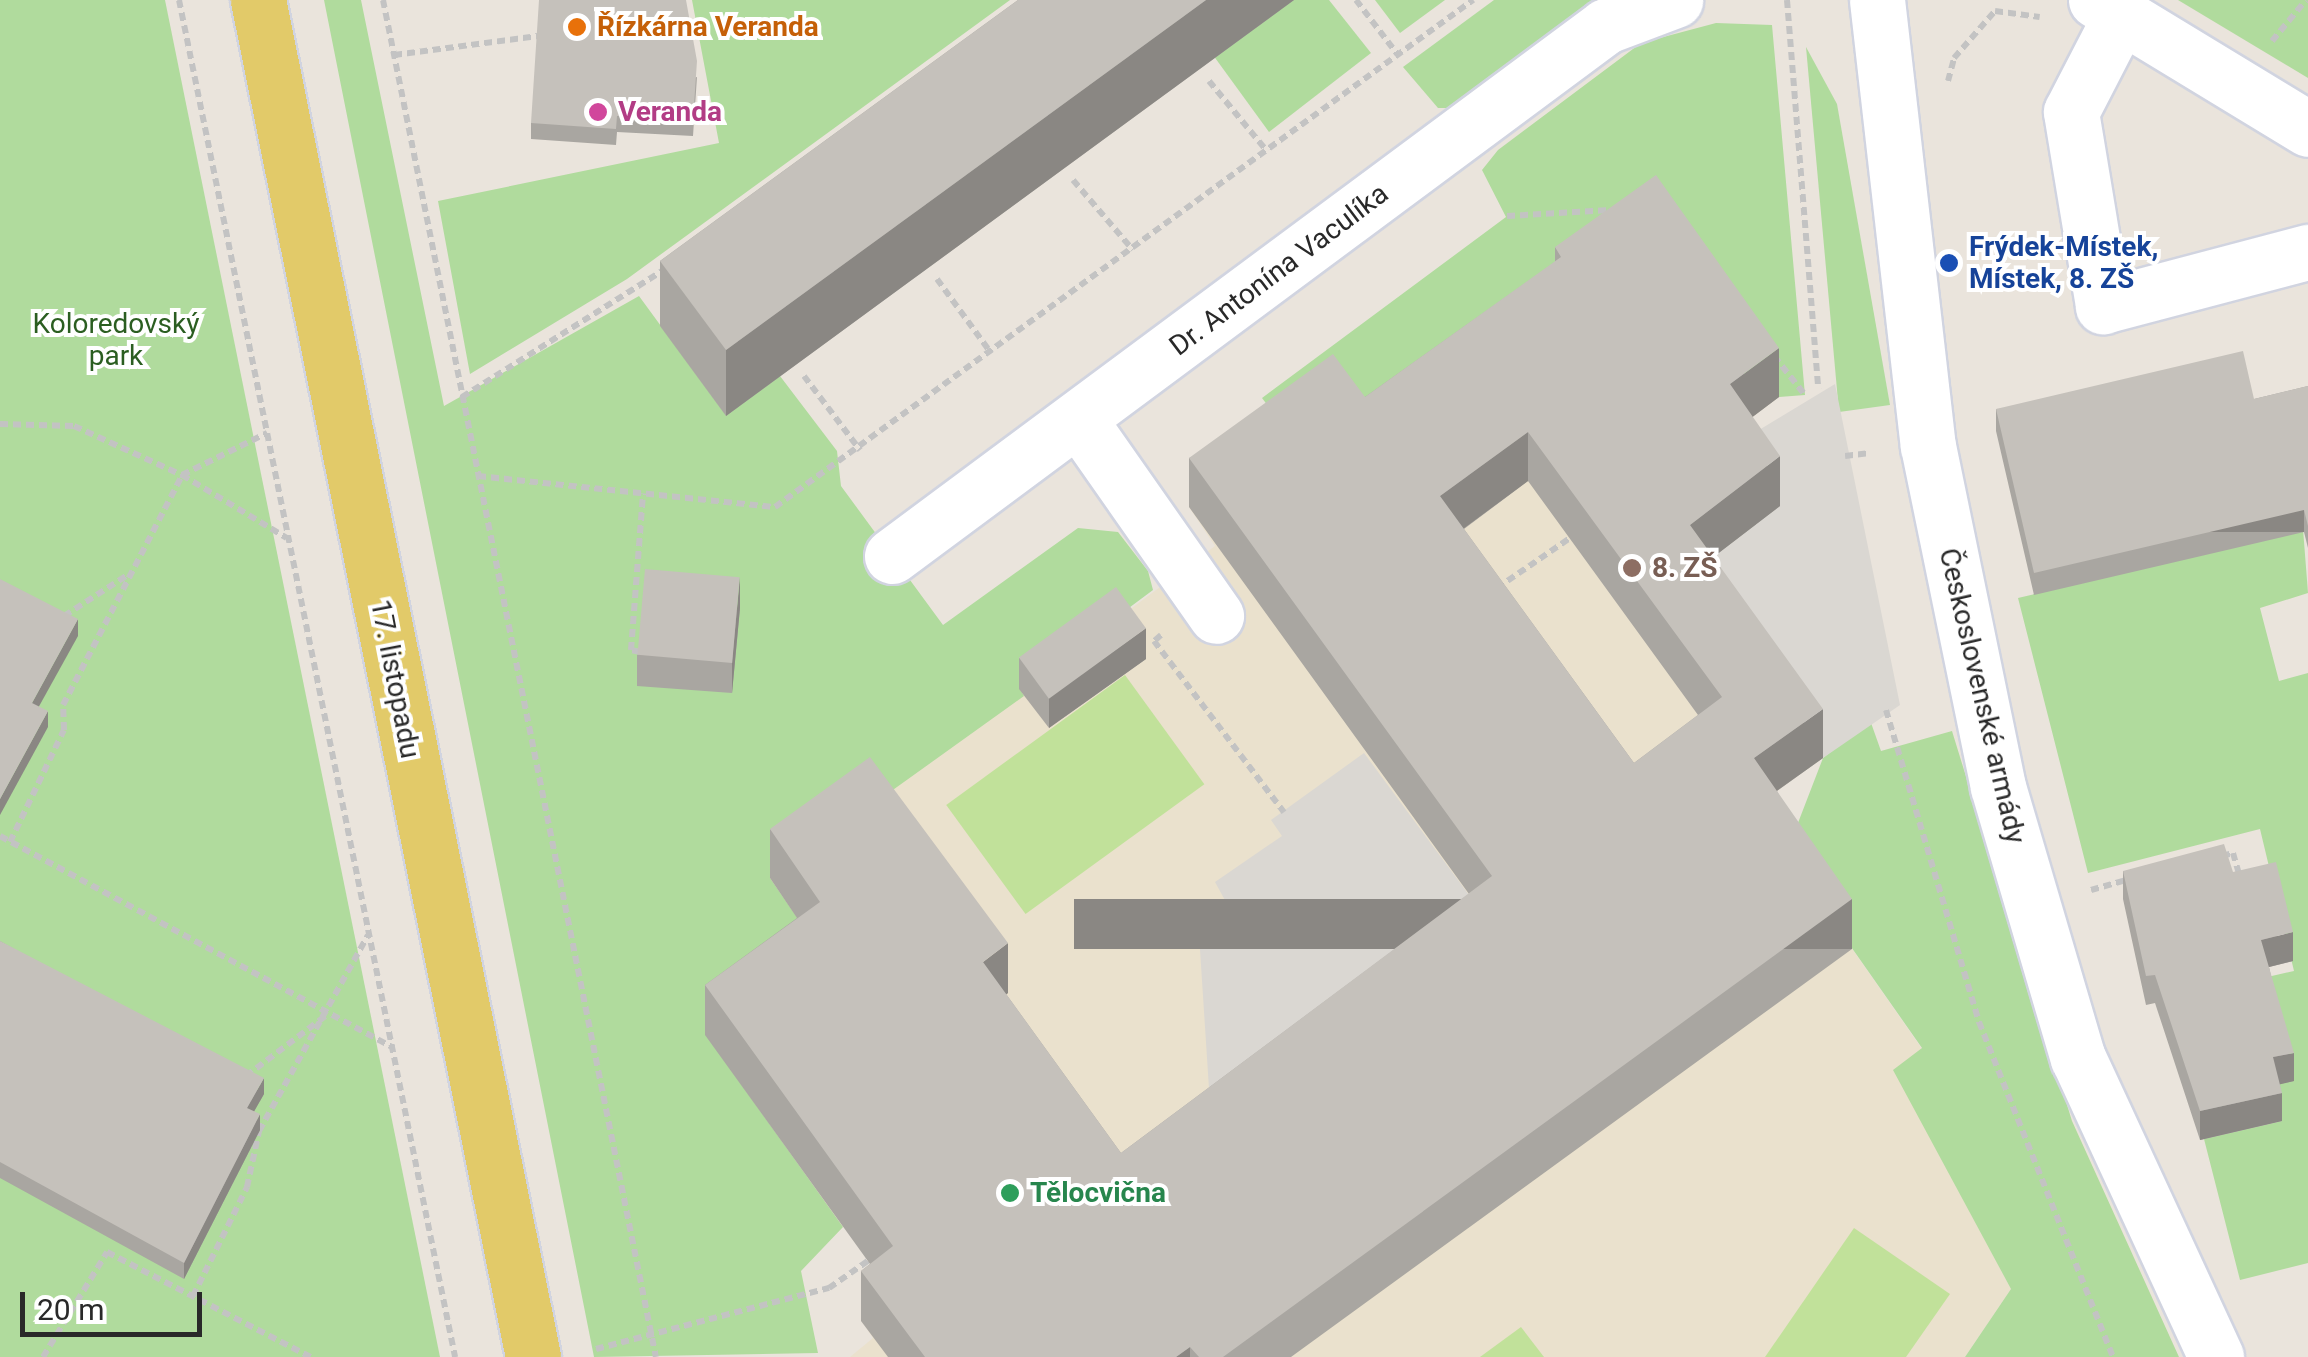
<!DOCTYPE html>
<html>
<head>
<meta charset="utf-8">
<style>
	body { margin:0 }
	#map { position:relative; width:2308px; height:1357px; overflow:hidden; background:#eae4dc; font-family:Roboto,sans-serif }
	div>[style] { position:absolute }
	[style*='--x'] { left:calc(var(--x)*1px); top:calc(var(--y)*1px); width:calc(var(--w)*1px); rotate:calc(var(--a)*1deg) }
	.education>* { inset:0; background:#eae1cd }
	.green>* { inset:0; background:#b0db9d }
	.pitch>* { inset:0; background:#c1e19a; transform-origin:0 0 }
	.plaza>* { inset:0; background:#dad7d2 }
	.path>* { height:6px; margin-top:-3px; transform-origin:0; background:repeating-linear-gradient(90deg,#c3c3c3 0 8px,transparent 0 13px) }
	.roads { filter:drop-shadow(2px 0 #d1d4e0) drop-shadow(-2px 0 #d1d4e0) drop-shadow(0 2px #d1d4e0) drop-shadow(0 -2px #d1d4e0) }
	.minor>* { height:55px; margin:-27.5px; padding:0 27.5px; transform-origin:27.5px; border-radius:27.5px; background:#fff }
	.major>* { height:55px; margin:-27.5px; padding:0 27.5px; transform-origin:27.5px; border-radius:27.5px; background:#e2ca69 }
	.wall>* { inset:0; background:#a9a6a1 }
	.shaded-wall>* { inset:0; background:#8a8783; transform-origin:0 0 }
	.building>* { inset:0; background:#c5c1bb; transform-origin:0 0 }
	.dots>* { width:28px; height:28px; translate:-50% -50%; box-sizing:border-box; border:5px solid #fff; border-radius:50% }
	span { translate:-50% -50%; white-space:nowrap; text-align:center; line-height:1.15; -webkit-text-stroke:8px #fff; paint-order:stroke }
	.food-label { font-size:28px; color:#c56008; font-weight:700 }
	.left { translate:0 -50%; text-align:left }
	.hotel-label { font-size:28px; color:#b23c85; font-weight:700 }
	.transit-label { font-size:28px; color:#164399; font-weight:700 }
	.street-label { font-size:28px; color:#292929 }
	.park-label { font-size:28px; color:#2b5e21 }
	.education-label { font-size:28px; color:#785e54; font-weight:700 }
	.leisure-label { font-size:28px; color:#27864d; font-weight:700 }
	.scale { position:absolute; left:20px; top:1292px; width:182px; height:45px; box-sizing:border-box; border:5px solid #292929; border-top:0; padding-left:12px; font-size:30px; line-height:35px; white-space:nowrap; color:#292929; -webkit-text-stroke:8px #fff; paint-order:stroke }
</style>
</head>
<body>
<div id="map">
	<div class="education">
		<i style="clip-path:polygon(1779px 397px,1730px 434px,1780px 506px,1691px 575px,1823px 758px,1761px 802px,1786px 854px,1922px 1049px,1894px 1070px,2011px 1289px,1965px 1357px,850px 1357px,873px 1338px,861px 1320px,886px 1192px,843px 1227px,705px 1035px,770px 878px,1215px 546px,1189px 507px,1282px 439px)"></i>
	</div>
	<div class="green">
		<i style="clip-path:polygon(0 0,165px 0,440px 1357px,0 1357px)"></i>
		<i style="clip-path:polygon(324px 0,361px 0,444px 406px,639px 296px,726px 415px,780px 376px,837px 451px,841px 486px,943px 625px,1078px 528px,1118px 532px,1148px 571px,1153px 590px,1020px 689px,1024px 696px,770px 878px,820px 951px,706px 1035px,843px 1227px,801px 1271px,818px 1353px,594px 1357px)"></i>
		<i style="clip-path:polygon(692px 0,1010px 0,627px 279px,470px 374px,438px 201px,719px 143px)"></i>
		<i style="clip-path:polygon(1290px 0,1329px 0,1371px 53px,1269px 132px,1213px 55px)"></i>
		<i style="clip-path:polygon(1375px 0,1445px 0,1400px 33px)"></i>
		<i style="clip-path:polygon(1494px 0,1598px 0,1459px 108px,1438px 108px,1403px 67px)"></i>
		<i style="clip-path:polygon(2178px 0,2308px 0,2308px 78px)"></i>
		<i style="clip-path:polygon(1716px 23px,1772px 25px,1805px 395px,1779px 397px,1561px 307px,1289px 434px,1262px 398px,1506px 217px,1482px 170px,1498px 150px,1641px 43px)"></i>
		<i style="clip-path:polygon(1806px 47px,1837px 104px,1890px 405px,1839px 412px)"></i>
		<i style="clip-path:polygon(2303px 529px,2308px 593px,2260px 608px,2279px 681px,2308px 673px,2308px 1263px,2240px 1280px,2204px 1139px,2282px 1121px,2211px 990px,2294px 971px,2260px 829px,2088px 873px,2018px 598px)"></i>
		<i style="clip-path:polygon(1870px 720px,1881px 751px,1952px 731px,2072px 1121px,2179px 1357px,1965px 1357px,2011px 1289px,1893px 1070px,1922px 1048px,1786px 854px,1823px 758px)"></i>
	</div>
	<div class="pitch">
		<i style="left:1125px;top:675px;width:135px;height:221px;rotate:54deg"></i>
		<i style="clip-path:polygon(1854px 1228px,1950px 1294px,1906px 1357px,1765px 1357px)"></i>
		<i style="clip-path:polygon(1521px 1327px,1544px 1357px,1480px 1357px)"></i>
	</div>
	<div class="plaza">
		<i style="clip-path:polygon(1835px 384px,1900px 705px,1823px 758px,1690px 575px,1779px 506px,1736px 444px)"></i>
		<i style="clip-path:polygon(1364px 753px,1492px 926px,1212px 1135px,1199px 934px,1232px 913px,1215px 882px,1282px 836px,1271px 820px)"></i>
	</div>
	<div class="path">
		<i style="--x:179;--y:0;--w:1385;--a:78.5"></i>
		<i style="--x:383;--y:0;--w:1384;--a:78.63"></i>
		<i style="--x:1356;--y:0;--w:69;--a:52.6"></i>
		<i style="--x:1787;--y:0;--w:390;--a:85.4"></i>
		<i style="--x:2272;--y:41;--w:53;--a:-50.3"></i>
		<i style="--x:394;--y:55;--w:145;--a:-7.5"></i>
		<i style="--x:1209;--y:81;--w:91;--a:50.4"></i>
		<i style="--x:1948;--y:81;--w:24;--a:-75"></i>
		<i style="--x:1954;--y:58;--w:62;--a:-48.9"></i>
		<i style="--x:1995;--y:11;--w:45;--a:7.6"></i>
		<i style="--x:1073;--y:180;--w:92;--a:49.4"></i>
		<i style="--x:1507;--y:216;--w:103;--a:-3.3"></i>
		<i style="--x:937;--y:279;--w:92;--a:53.9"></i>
		<i style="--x:1774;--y:356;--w:50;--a:51.5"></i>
		<i style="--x:804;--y:376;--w:93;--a:52.9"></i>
		<i style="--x:462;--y:397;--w:239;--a:-32.2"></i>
		<i style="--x:0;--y:424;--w:74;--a:1.5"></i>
		<i style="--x:74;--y:426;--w:119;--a:24.4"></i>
		<i style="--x:182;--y:475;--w:122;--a:31"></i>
		<i style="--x:1845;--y:456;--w:25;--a:-7"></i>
		<i style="--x:478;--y:476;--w:299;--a:6"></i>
		<i style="--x:775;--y:507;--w:863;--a:-35.99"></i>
		<i style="--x:1497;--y:588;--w:88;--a:-34.4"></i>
		<i style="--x:64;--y:616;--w:77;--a:-32.9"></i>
		<i style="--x:1161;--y:635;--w:9;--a:139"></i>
		<i style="--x:1154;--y:641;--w:215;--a:52.8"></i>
		<i style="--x:640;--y:652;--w:9;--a:-167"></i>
		<i style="--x:631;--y:650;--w:157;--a:-85.6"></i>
		<i style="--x:1886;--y:710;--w:326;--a:73.4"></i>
		<i style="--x:1979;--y:1022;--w:361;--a:68.2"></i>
		<i style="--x:0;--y:836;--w:447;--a:28.3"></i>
		<i style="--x:10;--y:842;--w:124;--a:-64.3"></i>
		<i style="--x:64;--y:730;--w:25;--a:-92"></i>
		<i style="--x:63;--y:705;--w:259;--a:-62.6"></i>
		<i style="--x:182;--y:475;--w:95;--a:-26.3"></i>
		<i style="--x:2222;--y:856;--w:11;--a:-15"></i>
		<i style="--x:2233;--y:853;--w:26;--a:74"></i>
		<i style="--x:2091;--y:890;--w:37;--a:-16"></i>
		<i style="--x:246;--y:1076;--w:103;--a:-37.1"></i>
		<i style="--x:193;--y:1296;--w:122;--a:-63.6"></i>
		<i style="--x:247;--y:1187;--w:57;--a:-77.9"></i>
		<i style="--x:259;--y:1131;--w:224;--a:-60.9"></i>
		<i style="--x:596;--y:1349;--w:241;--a:-14.7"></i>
		<i style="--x:829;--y:1288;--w:52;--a:-34.9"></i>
		<i style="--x:43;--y:1357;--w:123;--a:-58.6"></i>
		<i style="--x:107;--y:1252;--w:229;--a:27.3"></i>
	</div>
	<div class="roads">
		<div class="minor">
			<i style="--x:1877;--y:0;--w:449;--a:83.5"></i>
			<i style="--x:1928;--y:446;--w:348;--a:78.4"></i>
			<i style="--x:1998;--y:787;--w:283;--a:73.6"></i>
			<i style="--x:2078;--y:1058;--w:329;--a:65.2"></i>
			<i style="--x:2096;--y:0;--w:248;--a:31.3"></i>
			<i style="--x:2121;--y:15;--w:109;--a:117.3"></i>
			<i style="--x:2071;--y:112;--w:197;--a:80.6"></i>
			<i style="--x:2103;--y:306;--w:212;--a:-14.8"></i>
			<i style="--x:1079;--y:420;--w:239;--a:55"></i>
			<i style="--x:892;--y:556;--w:889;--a:-36.59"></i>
			<i style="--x:1606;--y:26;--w:74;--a:-20.6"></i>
		</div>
		<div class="major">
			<i style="--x:258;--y:0;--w:1385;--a:78.54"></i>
		</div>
	</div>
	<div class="wall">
		<i style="clip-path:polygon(1018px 0,1294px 0,726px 416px,660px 326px,660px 261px)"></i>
		<i style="clip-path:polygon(697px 77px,693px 136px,617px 132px,616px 145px,531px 139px,531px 123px)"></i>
		<i style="clip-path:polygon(evenodd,1555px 247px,1779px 397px,1752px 417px,1780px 506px,1713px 557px,1823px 758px,1777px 791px,1852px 949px,1291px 1357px,888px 1357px,861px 1321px,861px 1271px,870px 1264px,705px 1035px,705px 985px,797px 918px,770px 878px,770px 829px,1008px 993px,1006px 994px,1121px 1153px,1469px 894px,1189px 507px,1189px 458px,1365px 397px,1555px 262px,1555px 247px,1528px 481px,1698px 715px,1634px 763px,1464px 529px,1528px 481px)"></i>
		<i style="clip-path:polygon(2308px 386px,2308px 548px,2304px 532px,2034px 595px,1996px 431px,1996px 409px,2254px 399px)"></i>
		<i style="clip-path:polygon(740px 608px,732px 693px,637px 686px,637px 655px)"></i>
		<i style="clip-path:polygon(1019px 658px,1146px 659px,1049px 728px,1019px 689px)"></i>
		<i style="clip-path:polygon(2123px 871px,2233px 872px,2293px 961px,2269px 967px,2294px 1081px,2280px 1084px,2282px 1121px,2200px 1140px,2155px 1003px,2146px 1005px,2123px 899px)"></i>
		<i style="clip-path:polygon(0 941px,264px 1094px,254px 1111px,260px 1130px,184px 1279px,0 1178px)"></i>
	</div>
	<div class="shaded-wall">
		<i style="clip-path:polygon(1206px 0,1294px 0,726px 416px,726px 350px)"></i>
		<i style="clip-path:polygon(1779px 348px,1779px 397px,1730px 434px,1730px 384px)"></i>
		<i style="clip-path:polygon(1528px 432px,1528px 481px,1440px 546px,1440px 496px)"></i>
		<i style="clip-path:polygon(1780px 456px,1780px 506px,1690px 575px,1690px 525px)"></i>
		<i style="left:2304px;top:510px;width:22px;height:277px;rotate:90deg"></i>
		<i style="clip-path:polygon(740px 577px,740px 608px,732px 693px,732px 662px)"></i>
		<i style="clip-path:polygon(78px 619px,78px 636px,32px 719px,32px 703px)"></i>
		<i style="clip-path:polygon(1146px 628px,1146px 659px,1049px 728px,1049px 697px)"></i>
		<i style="clip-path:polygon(1823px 709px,1823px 758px,1754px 807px,1754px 758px)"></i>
		<i style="clip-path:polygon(48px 711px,48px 727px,0 815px,0 799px)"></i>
		<i style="left:1852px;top:899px;width:50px;height:778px;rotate:90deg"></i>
		<i style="clip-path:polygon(2293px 932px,2293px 961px,2261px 969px,2261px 940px)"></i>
		<i style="clip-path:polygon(1008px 943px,1008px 993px,983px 1012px,983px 962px)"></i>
		<i style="clip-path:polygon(2294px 1053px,2294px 1081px,2273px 1086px,2273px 1057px)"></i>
		<i style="clip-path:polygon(264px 1078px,264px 1094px,247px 1124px,247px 1108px)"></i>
		<i style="clip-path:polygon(2282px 1093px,2282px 1121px,2200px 1140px,2200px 1111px)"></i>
		<i style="clip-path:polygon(260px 1114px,260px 1130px,184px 1279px,184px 1263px)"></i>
		<i style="clip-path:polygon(1190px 1347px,1190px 1357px,1176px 1357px)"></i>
	</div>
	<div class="building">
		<i style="clip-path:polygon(539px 0,686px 0,697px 61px,693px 120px,617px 116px,616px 129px,531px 123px)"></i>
		<i style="clip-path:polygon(1018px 0,1206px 0,726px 350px,660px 261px)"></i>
		<i style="clip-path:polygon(evenodd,1656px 175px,1779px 348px,1730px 384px,1780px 456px,1690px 525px,1823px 709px,1754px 758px,1852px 899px,1223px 1357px,1199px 1357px,1190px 1347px,1176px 1357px,925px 1357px,861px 1271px,893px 1246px,705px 985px,820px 902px,770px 829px,870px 757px,1008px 943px,983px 962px,1121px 1153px,1492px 876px,1189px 458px,1333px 354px,1365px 397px,1561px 257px,1555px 247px,1656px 175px,1528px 432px,1722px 697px,1634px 763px,1440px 496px,1528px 432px)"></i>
		<i style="clip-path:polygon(2243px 351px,2254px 399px,2308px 386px,2308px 526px,2304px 510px,2034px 573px,1996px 409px)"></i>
		<i style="left:645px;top:569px;width:95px;height:86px;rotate:5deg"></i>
		<i style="clip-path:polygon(0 579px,78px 619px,32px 703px,48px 711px,0 799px)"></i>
		<i style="left:1116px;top:587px;width:51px;height:120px;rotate:54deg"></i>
		<i style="clip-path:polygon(2224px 844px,2233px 872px,2276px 862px,2293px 932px,2261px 940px,2294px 1053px,2273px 1057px,2282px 1093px,2200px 1111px,2155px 975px,2146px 976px,2123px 871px)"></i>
		<i style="clip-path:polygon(0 941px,264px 1078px,247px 1108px,260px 1114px,184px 1263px,0 1162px)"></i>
	</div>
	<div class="dots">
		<i style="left:577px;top:27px;background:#e8710a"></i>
		<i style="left:598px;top:112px;background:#d1479c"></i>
		<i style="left:1949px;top:263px;background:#1a4fb4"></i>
		<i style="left:1632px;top:568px;background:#8d6e63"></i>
		<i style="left:1010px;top:1193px;background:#2e9e5b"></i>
	</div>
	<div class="food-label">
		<span class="left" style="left:597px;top:27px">Řízkárna Veranda</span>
	</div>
	<div class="hotel-label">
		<span class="left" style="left:618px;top:112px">Veranda</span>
	</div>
	<div class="transit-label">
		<span class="left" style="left:1969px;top:263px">Frýdek-Místek,<br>Místek, 8. ZŠ</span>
	</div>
	<div class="street-label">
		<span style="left:1279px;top:270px;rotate:-37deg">Dr. Antonína Vaculíka</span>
		<span style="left:395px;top:679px;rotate:79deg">17. listopadu</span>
		<span style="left:1982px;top:696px;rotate:77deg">Československé armády</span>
	</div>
	<div class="park-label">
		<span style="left:116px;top:340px">Koloredovský<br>park</span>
	</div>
	<div class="education-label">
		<span class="left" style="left:1652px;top:568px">8. ZŠ</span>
	</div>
	<div class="leisure-label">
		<span class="left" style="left:1030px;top:1193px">Tělocvična</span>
	</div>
	<div class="scale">20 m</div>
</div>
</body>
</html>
